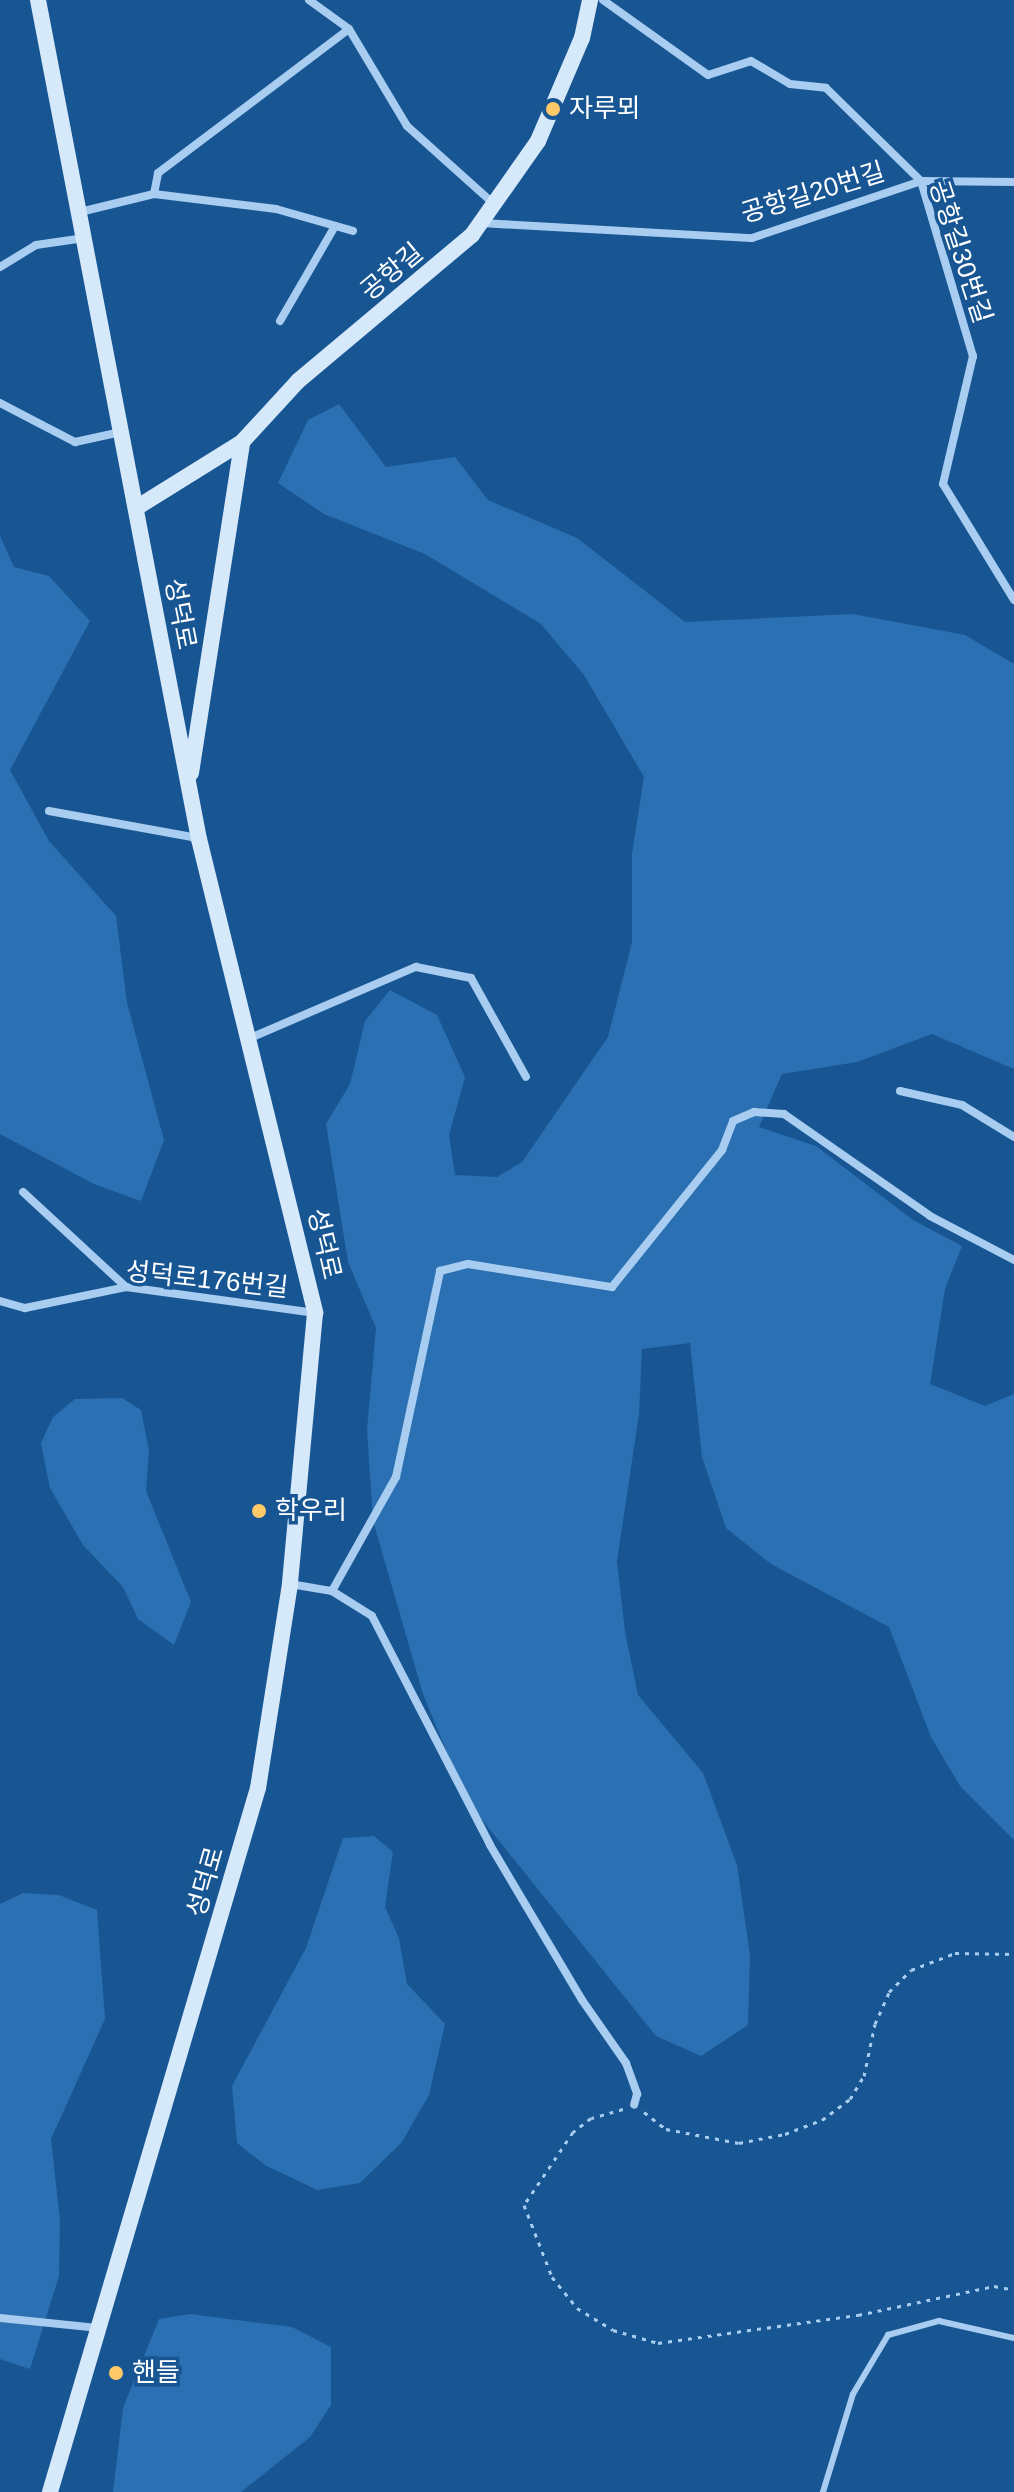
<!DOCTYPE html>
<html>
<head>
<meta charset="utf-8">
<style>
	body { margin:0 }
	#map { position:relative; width:1014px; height:2492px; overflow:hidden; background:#185693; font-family:Arial,"Noto Sans KR",sans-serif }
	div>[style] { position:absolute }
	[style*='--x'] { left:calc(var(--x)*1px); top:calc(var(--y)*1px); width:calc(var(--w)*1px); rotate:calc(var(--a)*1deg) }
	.green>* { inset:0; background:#2b70b2 }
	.path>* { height:3px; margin-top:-1.5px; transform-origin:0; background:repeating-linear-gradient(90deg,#a8cdf0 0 4px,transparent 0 10px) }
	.lane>* { height:6px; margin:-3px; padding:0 3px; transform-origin:3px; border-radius:3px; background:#a8cdf0 }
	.street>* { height:8px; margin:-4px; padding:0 4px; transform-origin:4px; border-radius:4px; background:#a8cdf0 }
	.secondary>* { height:16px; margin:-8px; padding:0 8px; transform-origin:8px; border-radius:8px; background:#d6e9fb }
	.dots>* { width:22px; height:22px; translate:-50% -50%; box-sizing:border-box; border:4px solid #185693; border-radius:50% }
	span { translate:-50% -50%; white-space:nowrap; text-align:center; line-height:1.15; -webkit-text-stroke:7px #185693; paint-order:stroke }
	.poi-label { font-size:26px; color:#fff }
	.left { translate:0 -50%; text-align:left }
	.street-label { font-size:26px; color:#fff }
</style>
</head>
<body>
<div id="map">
	<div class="green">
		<i style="clip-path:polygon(339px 404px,386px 467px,455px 457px,488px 500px,577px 538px,685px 622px,853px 614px,965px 635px,1014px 664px,1014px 1069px,932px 1034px,857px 1062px,782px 1074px,759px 1127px,816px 1146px,913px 1220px,962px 1246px,945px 1289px,930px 1384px,985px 1406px,1014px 1394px,1014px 1840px,960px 1786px,931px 1737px,889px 1627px,771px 1564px,726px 1528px,702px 1457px,690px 1343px,642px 1349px,639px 1414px,617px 1561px,625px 1632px,638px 1695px,703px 1773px,737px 1865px,750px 1955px,748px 2025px,701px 2056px,656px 2036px,467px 1801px,423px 1694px,373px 1521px,367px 1430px,376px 1328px,348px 1262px,326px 1124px,350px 1084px,365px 1021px,390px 990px,437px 1015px,465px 1077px,449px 1135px,455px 1175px,497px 1177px,522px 1162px,608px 1037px,632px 942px,632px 854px,644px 777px,584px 675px,541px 624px,425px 554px,324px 514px,278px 483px,308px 420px)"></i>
		<i style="clip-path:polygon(0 536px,14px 567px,49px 576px,90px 621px,10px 770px,49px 841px,116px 916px,127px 1003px,164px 1140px,141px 1201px,94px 1184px,0 1134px)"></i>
		<i style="clip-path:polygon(122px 1398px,141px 1410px,149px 1451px,146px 1491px,191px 1602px,174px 1645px,138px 1619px,123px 1587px,83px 1545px,50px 1488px,41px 1443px,53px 1417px,75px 1399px)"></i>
		<i style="clip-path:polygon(374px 1836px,393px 1852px,385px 1907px,399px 1938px,407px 1984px,445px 2024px,429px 2095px,402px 2142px,360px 2183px,317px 2190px,265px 2165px,237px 2143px,232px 2086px,306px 1948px,343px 1838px)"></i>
		<i style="clip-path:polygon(23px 1893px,59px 1895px,97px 1910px,105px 2019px,51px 2139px,60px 2220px,59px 2276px,30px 2369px,0 2359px,0 1904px)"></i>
		<i style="clip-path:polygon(190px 2314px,292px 2327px,331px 2347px,331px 2405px,310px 2437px,241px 2492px,113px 2492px,123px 2408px,159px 2319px)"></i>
	</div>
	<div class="path">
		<i style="--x:623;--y:2109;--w:33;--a:164"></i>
		<i style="--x:591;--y:2118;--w:23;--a:142"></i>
		<i style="--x:573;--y:2132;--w:88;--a:123.9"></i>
		<i style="--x:524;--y:2205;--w:77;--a:68.7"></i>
		<i style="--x:552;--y:2277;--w:40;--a:51"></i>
		<i style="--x:577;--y:2308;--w:42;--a:31.4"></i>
		<i style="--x:613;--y:2330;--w:47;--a:16.1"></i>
		<i style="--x:658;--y:2343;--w:202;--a:-8"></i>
		<i style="--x:858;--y:2315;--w:139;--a:-12"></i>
		<i style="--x:994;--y:2286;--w:20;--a:11"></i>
		<i style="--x:644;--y:2112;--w:28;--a:38"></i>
		<i style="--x:666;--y:2129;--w:74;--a:10.9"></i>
		<i style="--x:739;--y:2143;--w:47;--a:-11.1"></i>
		<i style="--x:785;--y:2134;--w:40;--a:-21"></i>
		<i style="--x:822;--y:2120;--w:35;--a:-37"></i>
		<i style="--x:850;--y:2099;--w:27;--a:-59"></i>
		<i style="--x:864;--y:2076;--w:53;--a:-78.1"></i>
		<i style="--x:875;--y:2024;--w:35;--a:-66"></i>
		<i style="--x:889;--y:1992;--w:31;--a:-45"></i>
		<i style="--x:911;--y:1970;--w:47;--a:-21.1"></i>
		<i style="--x:955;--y:1953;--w:59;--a:1"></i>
	</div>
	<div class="lane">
		<i style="--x:823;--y:2492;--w:102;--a:-73"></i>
		<i style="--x:853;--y:2394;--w:69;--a:-59.3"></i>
		<i style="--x:888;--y:2335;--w:53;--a:-15.4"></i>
		<i style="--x:939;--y:2321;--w:77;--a:12.8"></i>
	</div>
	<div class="street">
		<i style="--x:309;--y:0;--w:49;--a:35.9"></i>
		<i style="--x:349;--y:29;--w:113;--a:59.1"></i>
		<i style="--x:407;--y:126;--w:117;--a:41.9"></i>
		<i style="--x:603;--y:0;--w:129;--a:35.5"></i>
		<i style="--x:708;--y:75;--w:45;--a:-18"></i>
		<i style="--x:751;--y:61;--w:45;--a:30.5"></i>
		<i style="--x:790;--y:84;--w:36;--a:6"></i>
		<i style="--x:826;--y:88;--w:133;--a:44.4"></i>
		<i style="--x:921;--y:181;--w:183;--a:73.5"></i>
		<i style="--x:973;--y:356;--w:131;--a:103.2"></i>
		<i style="--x:943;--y:484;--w:136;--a:58.5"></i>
		<i style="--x:154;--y:194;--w:21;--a:-79"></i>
		<i style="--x:158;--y:173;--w:239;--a:-37"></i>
		<i style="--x:80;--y:212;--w:76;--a:-13.7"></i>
		<i style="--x:154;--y:194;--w:123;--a:7"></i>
		<i style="--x:276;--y:209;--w:80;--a:15.9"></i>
		<i style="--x:481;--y:223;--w:271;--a:3.2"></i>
		<i style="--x:752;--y:238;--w:178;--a:-18.6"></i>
		<i style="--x:921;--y:181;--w:93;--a:0.6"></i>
		<i style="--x:0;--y:267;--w:42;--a:-31.4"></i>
		<i style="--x:36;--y:245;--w:49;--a:-8.3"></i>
		<i style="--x:280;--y:321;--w:110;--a:-59.9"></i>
		<i style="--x:0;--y:403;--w:85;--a:27.5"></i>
		<i style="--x:75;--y:442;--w:47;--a:-12.3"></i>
		<i style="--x:49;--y:811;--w:151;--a:10.3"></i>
		<i style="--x:250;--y:1038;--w:181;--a:-23.2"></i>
		<i style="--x:416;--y:967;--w:56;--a:11.3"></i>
		<i style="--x:471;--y:978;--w:113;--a:60.9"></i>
		<i style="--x:900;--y:1091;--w:64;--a:12.7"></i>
		<i style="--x:962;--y:1105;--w:61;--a:31.6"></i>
		<i style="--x:23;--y:1192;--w:140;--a:42.7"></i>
		<i style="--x:0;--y:1301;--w:26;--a:16"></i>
		<i style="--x:25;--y:1308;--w:103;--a:-11.7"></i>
		<i style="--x:126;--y:1287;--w:191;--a:7.8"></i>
		<i style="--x:290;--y:1584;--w:43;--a:9.5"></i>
		<i style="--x:332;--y:1591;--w:47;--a:32"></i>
		<i style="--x:372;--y:1616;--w:258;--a:62.7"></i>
		<i style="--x:490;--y:1845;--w:180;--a:59.3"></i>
		<i style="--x:582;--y:2000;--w:77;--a:55.1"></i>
		<i style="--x:626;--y:2063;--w:33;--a:70"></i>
		<i style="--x:637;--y:2094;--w:11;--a:105"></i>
		<i style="--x:332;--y:1591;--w:131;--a:-60.7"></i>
		<i style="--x:396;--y:1477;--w:211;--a:-77.9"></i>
		<i style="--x:440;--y:1271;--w:29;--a:-14"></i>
		<i style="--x:468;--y:1264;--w:146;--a:9.1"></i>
		<i style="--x:612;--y:1287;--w:176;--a:-51.2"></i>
		<i style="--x:722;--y:1150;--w:31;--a:-69"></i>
		<i style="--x:733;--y:1121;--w:23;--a:-23"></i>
		<i style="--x:754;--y:1112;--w:30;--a:4"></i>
		<i style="--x:784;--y:1114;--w:178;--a:34.9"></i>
		<i style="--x:930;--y:1216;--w:95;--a:27.6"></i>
		<i style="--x:0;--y:2318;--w:100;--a:5.8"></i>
	</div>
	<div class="secondary">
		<i style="--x:38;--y:0;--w:854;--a:79.14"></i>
		<i style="--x:199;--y:839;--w:488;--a:76.2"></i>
		<i style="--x:315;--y:1313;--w:272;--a:95.3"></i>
		<i style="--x:290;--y:1584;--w:206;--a:98.9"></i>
		<i style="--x:258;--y:1788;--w:734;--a:106.46"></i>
		<i style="--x:136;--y:508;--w:125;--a:-31.9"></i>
		<i style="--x:242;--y:442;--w:83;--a:-47.4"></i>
		<i style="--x:298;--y:381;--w:227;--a:-40"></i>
		<i style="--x:472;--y:235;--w:115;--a:-54.9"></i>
		<i style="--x:538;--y:141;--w:112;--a:-66.9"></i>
		<i style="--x:582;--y:38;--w:39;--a:-78"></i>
		<i style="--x:191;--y:773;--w:335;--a:-81.2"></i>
	</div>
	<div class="dots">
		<i style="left:553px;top:109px;background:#ffc967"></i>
		<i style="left:259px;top:1511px;background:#ffc967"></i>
		<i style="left:116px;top:2373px;background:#ffc967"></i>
	</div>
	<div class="poi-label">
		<span class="left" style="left:569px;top:109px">자루뫼</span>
		<span class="left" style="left:275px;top:1511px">학우리</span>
		<span class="left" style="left:132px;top:2373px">핸들</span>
	</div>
	<div class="street-label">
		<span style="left:813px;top:193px;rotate:-17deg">공항길20번길</span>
		<span style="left:960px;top:252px;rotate:72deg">공항길30번길</span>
		<span style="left:392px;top:272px;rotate:-40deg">공항길</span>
		<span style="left:180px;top:614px;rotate:79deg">성덕로</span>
		<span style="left:324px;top:1244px;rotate:77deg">성덕로</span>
		<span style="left:207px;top:1280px;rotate:6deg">성덕로176번길</span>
		<span style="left:206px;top:1882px;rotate:-74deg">성덕로</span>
	</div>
</div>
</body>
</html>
